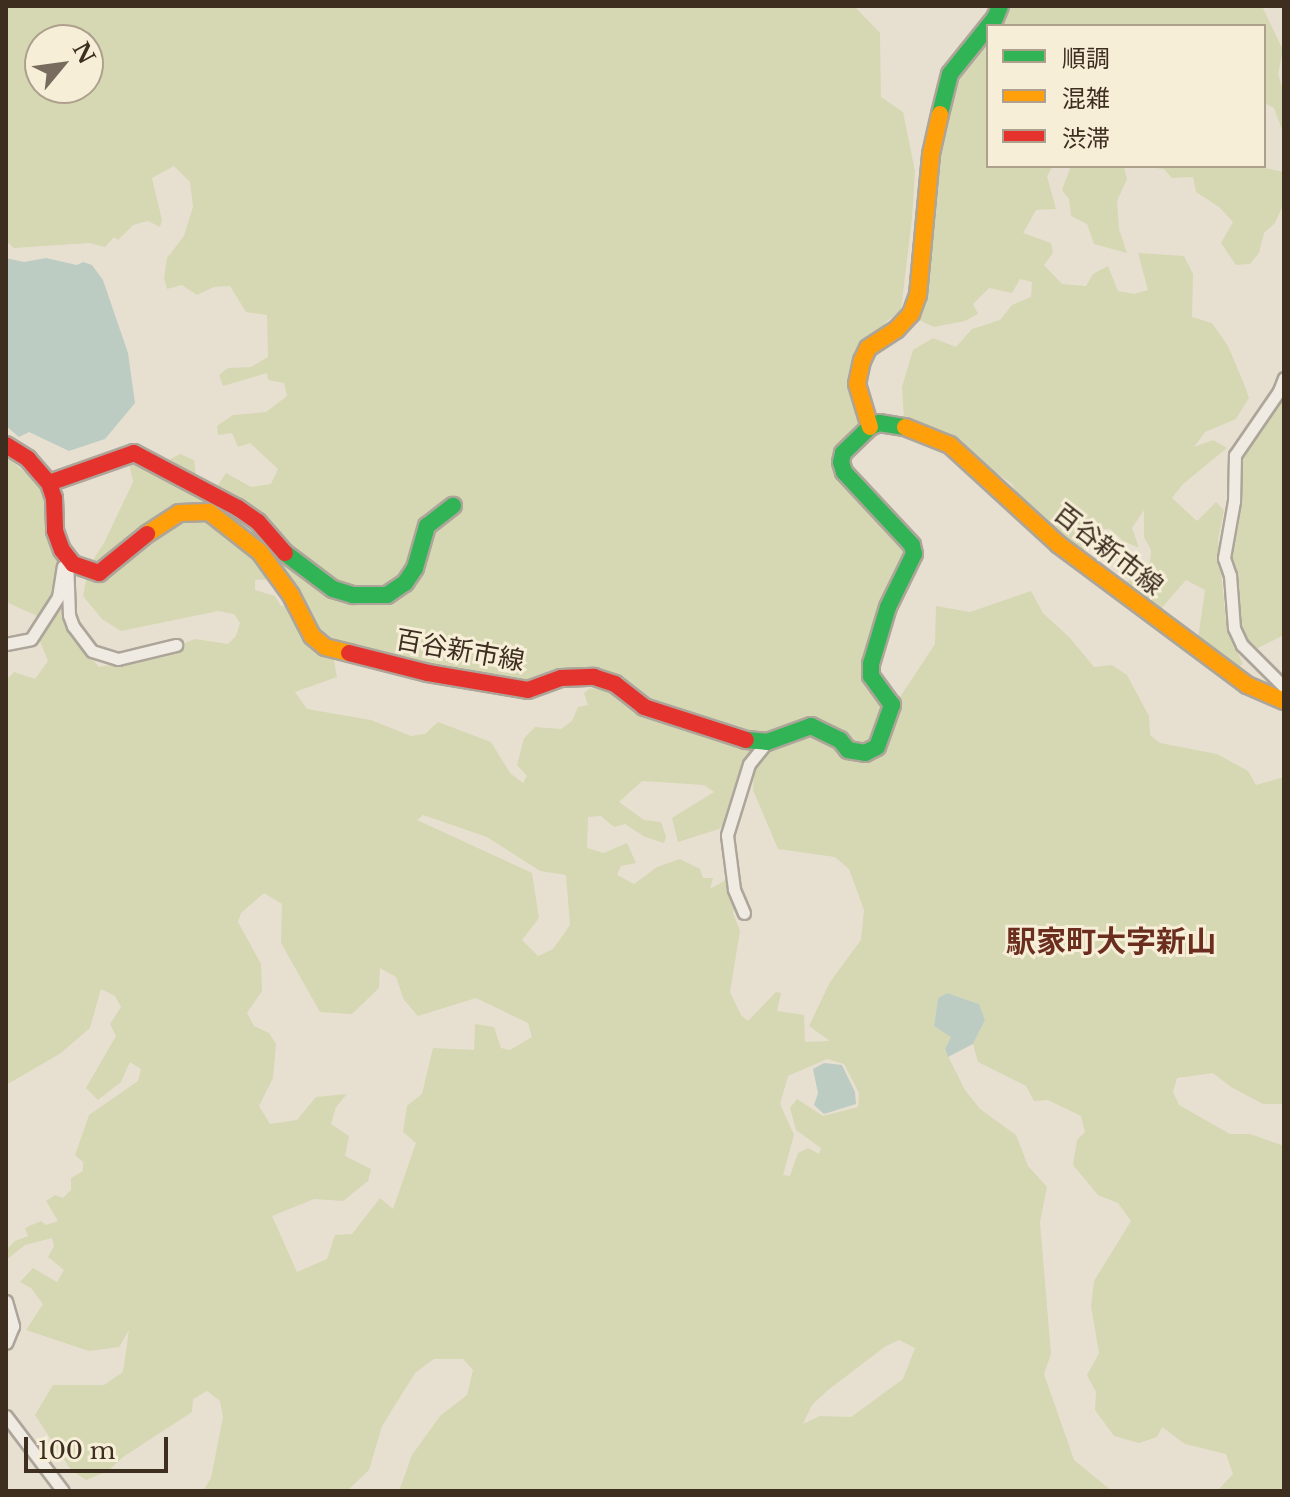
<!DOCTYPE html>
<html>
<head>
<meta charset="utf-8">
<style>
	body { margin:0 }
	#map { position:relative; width:1290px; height:1497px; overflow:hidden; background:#e7e0d1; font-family:"Libre Baskerville","Noto Sans JP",serif }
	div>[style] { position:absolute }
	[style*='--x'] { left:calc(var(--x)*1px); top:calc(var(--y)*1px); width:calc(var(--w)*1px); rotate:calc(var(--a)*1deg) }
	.green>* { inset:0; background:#d6d7b3 }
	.water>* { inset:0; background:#bcccc2 }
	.roads { filter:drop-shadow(2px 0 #ada599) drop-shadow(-2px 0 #ada599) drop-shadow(0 2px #ada599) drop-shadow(0 -2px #ada599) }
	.street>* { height:11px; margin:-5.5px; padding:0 5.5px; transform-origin:5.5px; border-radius:5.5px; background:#efebe3 }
	.fast>* { height:16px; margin:-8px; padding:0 8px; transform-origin:8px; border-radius:8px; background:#30b455 }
	.slow>* { height:16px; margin:-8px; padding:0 8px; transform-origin:8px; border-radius:8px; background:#ff9f0a }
	.jam>* { height:16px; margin:-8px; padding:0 8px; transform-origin:8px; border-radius:8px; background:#e5322d }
	span { translate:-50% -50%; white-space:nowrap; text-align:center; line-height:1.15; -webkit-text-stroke:6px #f7eed8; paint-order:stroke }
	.street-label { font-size:26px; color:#3d2e20 }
	.quarter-label { font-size:30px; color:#6b2e1e; font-weight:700 }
	.frame { position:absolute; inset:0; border:8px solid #3d2e20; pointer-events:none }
	.legend { position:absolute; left:986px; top:24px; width:280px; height:144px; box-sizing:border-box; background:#f7eed8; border:2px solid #ada18e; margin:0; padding:10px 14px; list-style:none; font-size:24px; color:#3d2e20 }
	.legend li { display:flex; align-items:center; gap:16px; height:40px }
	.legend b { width:40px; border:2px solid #ada18e }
	.north { position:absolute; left:24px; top:24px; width:80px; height:80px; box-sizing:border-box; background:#f7eed8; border:2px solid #ada18e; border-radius:50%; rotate:61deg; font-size:22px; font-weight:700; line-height:32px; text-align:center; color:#3d2e20 }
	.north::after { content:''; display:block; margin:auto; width:28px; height:36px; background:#786c5e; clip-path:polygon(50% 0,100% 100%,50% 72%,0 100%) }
	.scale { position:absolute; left:24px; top:1437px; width:144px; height:36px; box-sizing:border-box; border:4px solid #3d2e20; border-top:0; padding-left:10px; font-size:24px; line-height:28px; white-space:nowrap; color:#3d2e20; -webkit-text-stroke:6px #f7eed8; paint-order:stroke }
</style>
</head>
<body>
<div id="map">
	<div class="green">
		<i style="clip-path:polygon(evenodd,6px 6px,854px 6px,880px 33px,881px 97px,903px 112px,915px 171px,912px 218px,901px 310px,886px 322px,852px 379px,851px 394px,870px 419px,835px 452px,838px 472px,912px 554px,889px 589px,869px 659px,868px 679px,888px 707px,876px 743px,862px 749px,812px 719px,764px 736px,746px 737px,671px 717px,649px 706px,623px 683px,602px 673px,558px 675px,529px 687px,461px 676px,458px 670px,435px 672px,367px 652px,351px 644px,332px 646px,316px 632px,286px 574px,274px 567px,273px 579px,255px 580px,255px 590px,275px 596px,281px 606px,293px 604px,308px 639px,333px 656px,337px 677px,295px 692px,307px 709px,371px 720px,411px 736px,425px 734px,438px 722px,491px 742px,510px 773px,523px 783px,527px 776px,517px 765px,524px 738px,535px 727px,561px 729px,572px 721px,578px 707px,588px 705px,584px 693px,590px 688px,601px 690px,604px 683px,666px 721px,740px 741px,761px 742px,751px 751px,741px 774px,736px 814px,719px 829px,678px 842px,672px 818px,714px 792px,704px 785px,642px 781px,619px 802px,644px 820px,661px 822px,666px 837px,664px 843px,645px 837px,625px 824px,614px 827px,601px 816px,588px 817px,587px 848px,604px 853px,627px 843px,636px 863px,621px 866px,617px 875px,634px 884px,657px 867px,680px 859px,700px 869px,703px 878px,713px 878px,710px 889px,726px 880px,740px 892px,733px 913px,740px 931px,730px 992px,741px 1015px,748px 1021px,776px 992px,781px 993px,777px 1011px,804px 1015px,805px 1042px,830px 1041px,809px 1026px,830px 982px,861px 940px,864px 910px,849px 869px,835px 857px,778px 849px,753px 790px,754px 766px,758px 755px,766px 748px,810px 731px,855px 756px,879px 757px,896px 703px,935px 644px,936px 606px,970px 612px,1031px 591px,1043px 613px,1070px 638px,1094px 667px,1112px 665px,1127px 675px,1149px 716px,1150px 735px,1160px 743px,1217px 754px,1248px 771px,1256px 785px,1284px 777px,1284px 1104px,1263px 1104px,1231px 1087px,1213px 1073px,1177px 1078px,1173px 1092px,1179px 1105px,1230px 1134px,1250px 1134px,1284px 1146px,1284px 1491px,1217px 1491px,1233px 1474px,1226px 1454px,1185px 1444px,1162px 1427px,1157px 1437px,1139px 1443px,1114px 1436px,1095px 1410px,1096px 1392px,1087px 1375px,1099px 1353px,1091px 1306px,1094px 1281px,1131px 1221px,1118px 1203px,1098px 1195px,1073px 1165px,1077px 1140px,1085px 1132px,1081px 1116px,1048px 1100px,1034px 1101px,1026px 1086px,978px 1062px,973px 1044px,985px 1020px,979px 1004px,947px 993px,938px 998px,934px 1026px,952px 1037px,945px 1050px,965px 1090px,980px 1109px,1016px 1135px,1028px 1166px,1047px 1187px,1040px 1222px,1051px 1354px,1044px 1374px,1074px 1460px,1112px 1491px,399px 1491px,412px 1455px,440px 1416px,467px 1395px,473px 1370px,463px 1359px,434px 1359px,415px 1373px,382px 1426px,369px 1470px,347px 1491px,203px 1491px,211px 1478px,223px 1417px,220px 1401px,207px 1391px,193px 1399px,192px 1412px,123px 1457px,108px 1471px,86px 1480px,71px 1470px,35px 1415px,53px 1385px,104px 1385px,123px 1372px,129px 1330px,119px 1347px,89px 1351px,26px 1330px,43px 1304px,31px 1288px,20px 1282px,33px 1268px,57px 1282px,64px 1270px,48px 1257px,54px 1246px,52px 1238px,25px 1245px,6px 1260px,6px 1250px,15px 1241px,28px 1236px,25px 1228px,41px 1221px,46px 1225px,58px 1221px,46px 1201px,55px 1195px,63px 1198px,71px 1190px,71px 1178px,83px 1171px,83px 1162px,75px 1155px,89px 1115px,138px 1081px,141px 1069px,130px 1062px,121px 1082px,98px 1100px,86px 1088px,116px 1036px,110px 1024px,121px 1007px,115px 996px,101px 989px,90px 1028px,61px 1053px,6px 1085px,6px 680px,14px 672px,35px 679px,48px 661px,37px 634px,60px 597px,63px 573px,71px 634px,99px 667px,152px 656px,195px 639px,228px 644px,236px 636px,240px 623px,234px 614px,218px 611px,121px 631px,102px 619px,83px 596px,89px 566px,104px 543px,133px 482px,129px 464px,146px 450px,167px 461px,180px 454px,194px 460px,196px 477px,218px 485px,226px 473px,251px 487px,271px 484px,278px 469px,250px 443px,238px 447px,232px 433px,218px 435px,217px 426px,233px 415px,266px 412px,287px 396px,284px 383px,268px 380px,267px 373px,223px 386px,219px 375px,228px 368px,251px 367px,268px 357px,267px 315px,246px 312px,230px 286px,214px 287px,197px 295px,182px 285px,167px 289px,164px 278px,167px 258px,184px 236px,193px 207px,190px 182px,174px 166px,152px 178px,162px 220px,160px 227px,148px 221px,133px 225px,118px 240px,114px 237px,105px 247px,89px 243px,14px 248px,6px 241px,6px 6px,40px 40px,88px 40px,88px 88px,40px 88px,40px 40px,6px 6px,423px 815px,487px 837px,540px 871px,566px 875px,570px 925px,553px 949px,538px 956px,522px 940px,539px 918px,532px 873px,417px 820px,423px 815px,6px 6px,264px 893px,282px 904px,281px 943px,320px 1012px,352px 1014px,379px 988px,380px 968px,396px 977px,404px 1000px,418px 1016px,476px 998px,528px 1023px,532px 1037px,510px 1050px,501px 1048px,494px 1027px,475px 1024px,474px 1050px,433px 1048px,422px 1094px,407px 1106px,403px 1132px,416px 1143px,393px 1209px,380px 1198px,352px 1234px,335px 1235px,327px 1259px,297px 1272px,272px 1216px,314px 1199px,343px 1201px,368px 1181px,371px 1169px,345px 1156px,349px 1136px,331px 1124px,336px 1107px,347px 1094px,316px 1097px,297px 1120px,270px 1124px,259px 1106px,273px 1078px,276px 1044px,269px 1033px,254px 1026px,247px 1013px,262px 991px,261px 964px,238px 922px,241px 913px,264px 893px,6px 6px,827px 1059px,844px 1064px,859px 1093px,858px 1107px,823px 1116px,797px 1099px,790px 1108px,796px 1130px,821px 1148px,819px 1154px,808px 1148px,798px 1153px,790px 1176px,783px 1175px,794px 1135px,780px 1104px,788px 1076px,827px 1059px,6px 6px,899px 1340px,915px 1348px,903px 1379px,851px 1417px,820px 1416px,803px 1424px,812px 1405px,828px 1390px,886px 1346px,899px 1340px)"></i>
		<i style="clip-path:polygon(1004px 6px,1262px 6px,1283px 50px,1278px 74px,1284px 93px,1284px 135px,1274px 108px,1264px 103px,1264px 26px,991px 26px)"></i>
		<i style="clip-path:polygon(988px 29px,988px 166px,1053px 166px,1047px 176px,1056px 209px,1036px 210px,1023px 233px,1051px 243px,1053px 253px,1044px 265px,1062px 284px,1086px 286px,1093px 274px,1108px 266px,1118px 291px,1134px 294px,1148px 290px,1138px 253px,1184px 256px,1193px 274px,1192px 317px,1212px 323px,1228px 346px,1244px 384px,1249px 398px,1236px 419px,1205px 432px,1194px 447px,1213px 440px,1227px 448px,1183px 484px,1172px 498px,1197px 521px,1216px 502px,1224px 510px,1218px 540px,1227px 632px,1243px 664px,1235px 669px,1198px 639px,1205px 590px,1186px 580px,1159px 611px,1122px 582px,1138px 579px,1150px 562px,1151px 550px,1144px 537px,1144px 510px,1132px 528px,1139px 548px,1123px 541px,1110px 529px,1089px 529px,1077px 537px,1085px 546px,1082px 553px,1020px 499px,1012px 484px,952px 442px,904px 420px,902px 387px,913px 350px,933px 338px,956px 347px,972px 329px,1000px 320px,1012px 305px,1031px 297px,1032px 282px,1020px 279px,1012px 293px,989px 288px,973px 304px,978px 314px,965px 321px,934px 327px,921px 321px,917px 311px,950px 89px)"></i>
		<i style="clip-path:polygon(1071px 166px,1127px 166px,1124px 168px,1127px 179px,1117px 201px,1119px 229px,1127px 253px,1094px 244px,1087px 224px,1071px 216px,1069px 199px,1062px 190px)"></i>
		<i style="clip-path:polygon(1139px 166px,1256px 166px,1284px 172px,1284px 203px,1275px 223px,1264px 233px,1259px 253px,1250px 264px,1236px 265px,1221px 243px,1233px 222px,1219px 207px,1196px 192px,1193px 177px,1172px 178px,1164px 169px)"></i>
		<i style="clip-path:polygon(1279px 396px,1284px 396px,1284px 635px,1258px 648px,1249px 648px,1234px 621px,1231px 550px,1235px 461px)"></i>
		<i style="clip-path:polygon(6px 457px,39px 483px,51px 500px,59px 562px,56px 591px,42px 618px,6px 602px)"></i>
	</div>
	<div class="water">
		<i style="clip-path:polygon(6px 258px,24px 262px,46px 258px,77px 265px,83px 262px,92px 265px,103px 280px,128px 353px,135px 403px,105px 439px,69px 451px,29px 432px,19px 437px,6px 426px)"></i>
		<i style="clip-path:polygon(947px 993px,979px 1004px,985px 1020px,973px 1044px,948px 1057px,945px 1049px,951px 1037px,934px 1026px,938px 998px)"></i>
		<i style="clip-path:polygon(824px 1063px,842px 1065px,855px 1092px,856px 1104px,824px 1114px,814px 1105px,818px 1093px,813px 1069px)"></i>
	</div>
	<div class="roads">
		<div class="street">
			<i style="--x:1284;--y:378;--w:14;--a:111"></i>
			<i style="--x:1279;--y:391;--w:78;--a:124.5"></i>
			<i style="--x:1235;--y:455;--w:46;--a:91.2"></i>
			<i style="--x:1234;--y:501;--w:58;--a:100"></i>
			<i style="--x:1224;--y:558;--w:18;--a:71"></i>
			<i style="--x:1230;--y:575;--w:53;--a:85.7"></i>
			<i style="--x:1234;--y:628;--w:19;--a:65"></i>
			<i style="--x:1242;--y:645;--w:59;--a:45"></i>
			<i style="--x:67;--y:558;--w:57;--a:88"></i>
			<i style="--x:69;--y:615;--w:12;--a:70"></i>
			<i style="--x:73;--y:626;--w:31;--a:53"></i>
			<i style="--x:92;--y:651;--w:27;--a:17"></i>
			<i style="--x:118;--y:659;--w:60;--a:-13.6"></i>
			<i style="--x:6;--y:644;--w:25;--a:-11"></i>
			<i style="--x:31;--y:639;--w:50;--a:-57.3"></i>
			<i style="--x:58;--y:597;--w:31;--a:-81"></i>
			<i style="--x:744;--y:913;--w:26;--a:-113"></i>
			<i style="--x:734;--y:889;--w:54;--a:-97.4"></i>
			<i style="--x:727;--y:835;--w:74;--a:-72.8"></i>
			<i style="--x:749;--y:764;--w:28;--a:-51"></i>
			<i style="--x:6;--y:1301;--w:26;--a:74"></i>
			<i style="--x:13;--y:1326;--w:18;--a:112"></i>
			<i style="--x:6;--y:1416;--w:94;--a:52.8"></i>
		</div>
		<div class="fast">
			<i style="--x:940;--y:114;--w:41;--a:-76"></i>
			<i style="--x:950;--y:74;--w:72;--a:-51.2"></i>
			<i style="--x:995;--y:18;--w:13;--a:-67"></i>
			<i style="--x:285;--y:553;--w:60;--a:36.9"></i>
			<i style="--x:333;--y:589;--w:21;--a:17"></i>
			<i style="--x:353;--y:595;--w:34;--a:0"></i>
			<i style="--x:387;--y:595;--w:22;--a:-34"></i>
			<i style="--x:405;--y:583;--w:18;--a:-56"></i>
			<i style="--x:415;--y:568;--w:44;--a:-74.1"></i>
			<i style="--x:427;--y:526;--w:33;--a:-38"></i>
			<i style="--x:746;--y:740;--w:21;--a:5"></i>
			<i style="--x:767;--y:742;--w:47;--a:-20"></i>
			<i style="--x:811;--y:726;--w:32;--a:26"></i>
			<i style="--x:840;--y:740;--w:13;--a:51"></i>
			<i style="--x:848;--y:750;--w:17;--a:10"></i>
			<i style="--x:865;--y:753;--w:13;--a:-27"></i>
			<i style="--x:877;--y:747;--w:45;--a:-70.3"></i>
			<i style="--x:892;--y:705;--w:36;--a:-126"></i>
			<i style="--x:871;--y:676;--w:12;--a:-90"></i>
			<i style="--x:871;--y:664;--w:59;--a:-73.4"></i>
			<i style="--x:888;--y:607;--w:59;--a:-63.9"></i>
			<i style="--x:914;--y:554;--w:9;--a:-103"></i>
			<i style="--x:912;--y:545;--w:100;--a:-133"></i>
			<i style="--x:844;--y:472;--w:10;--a:-107"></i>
			<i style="--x:841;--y:462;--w:9;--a:-77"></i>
			<i style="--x:843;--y:453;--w:37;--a:-44"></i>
			<i style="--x:870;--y:427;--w:10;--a:-24"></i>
			<i style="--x:879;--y:423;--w:26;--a:9"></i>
		</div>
		<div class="slow">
			<i style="--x:870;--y:427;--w:45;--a:-106.8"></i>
			<i style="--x:857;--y:384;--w:24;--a:-78"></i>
			<i style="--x:862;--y:361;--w:14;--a:-65"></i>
			<i style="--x:868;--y:348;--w:33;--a:-33"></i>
			<i style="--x:896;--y:330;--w:22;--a:-47"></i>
			<i style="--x:911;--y:314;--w:20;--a:-70"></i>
			<i style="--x:918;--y:295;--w:142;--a:-84.7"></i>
			<i style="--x:931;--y:154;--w:41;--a:-77.3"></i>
			<i style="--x:905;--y:427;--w:48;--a:21.8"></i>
			<i style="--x:950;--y:445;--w:147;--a:42.5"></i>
			<i style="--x:1058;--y:544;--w:236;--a:36.7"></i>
			<i style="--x:1247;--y:685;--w:40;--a:23.4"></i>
			<i style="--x:147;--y:534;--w:38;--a:-33"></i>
			<i style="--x:179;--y:513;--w:30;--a:-2"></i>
			<i style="--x:209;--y:512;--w:65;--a:38.1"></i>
			<i style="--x:260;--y:552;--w:53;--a:54.2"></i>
			<i style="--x:291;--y:595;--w:46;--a:62.9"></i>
			<i style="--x:312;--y:636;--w:17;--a:40"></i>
			<i style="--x:325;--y:647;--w:25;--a:14"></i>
		</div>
		<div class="jam">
			<i style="--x:6;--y:445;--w:26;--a:32"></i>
			<i style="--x:28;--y:459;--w:32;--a:49"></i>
			<i style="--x:49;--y:483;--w:16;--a:72"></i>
			<i style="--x:54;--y:498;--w:33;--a:88"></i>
			<i style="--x:55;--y:531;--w:20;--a:70"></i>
			<i style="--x:62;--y:550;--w:18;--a:52"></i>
			<i style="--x:73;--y:564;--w:28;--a:19"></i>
			<i style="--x:99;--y:573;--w:62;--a:-39.1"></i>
			<i style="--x:49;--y:483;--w:90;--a:-19.4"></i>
			<i style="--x:134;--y:453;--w:118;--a:27.9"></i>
			<i style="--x:238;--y:508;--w:24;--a:35"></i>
			<i style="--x:258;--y:522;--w:41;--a:48.9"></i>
			<i style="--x:349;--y:653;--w:81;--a:14.2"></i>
			<i style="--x:428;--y:673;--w:101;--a:9.6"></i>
			<i style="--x:528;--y:690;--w:35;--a:-20"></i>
			<i style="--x:561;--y:678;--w:33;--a:-2"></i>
			<i style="--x:594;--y:677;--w:22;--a:18"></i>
			<i style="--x:615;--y:684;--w:37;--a:38"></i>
			<i style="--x:644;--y:707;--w:107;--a:17.9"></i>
		</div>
	</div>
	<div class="street-label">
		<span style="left:1108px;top:550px;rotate:38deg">百谷新市線</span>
		<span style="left:460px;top:651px;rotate:10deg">百谷新市線</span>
	</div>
	<div class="quarter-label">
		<span style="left:1111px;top:942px">駅家町大字新山</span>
	</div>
	<div class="frame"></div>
	<ul class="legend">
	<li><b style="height:10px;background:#30b455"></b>順調</li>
	<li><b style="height:10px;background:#ff9f0a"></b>混雑</li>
	<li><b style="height:10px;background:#e5322d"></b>渋滞</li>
	</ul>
	<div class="north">N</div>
	<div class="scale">100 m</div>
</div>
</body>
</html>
